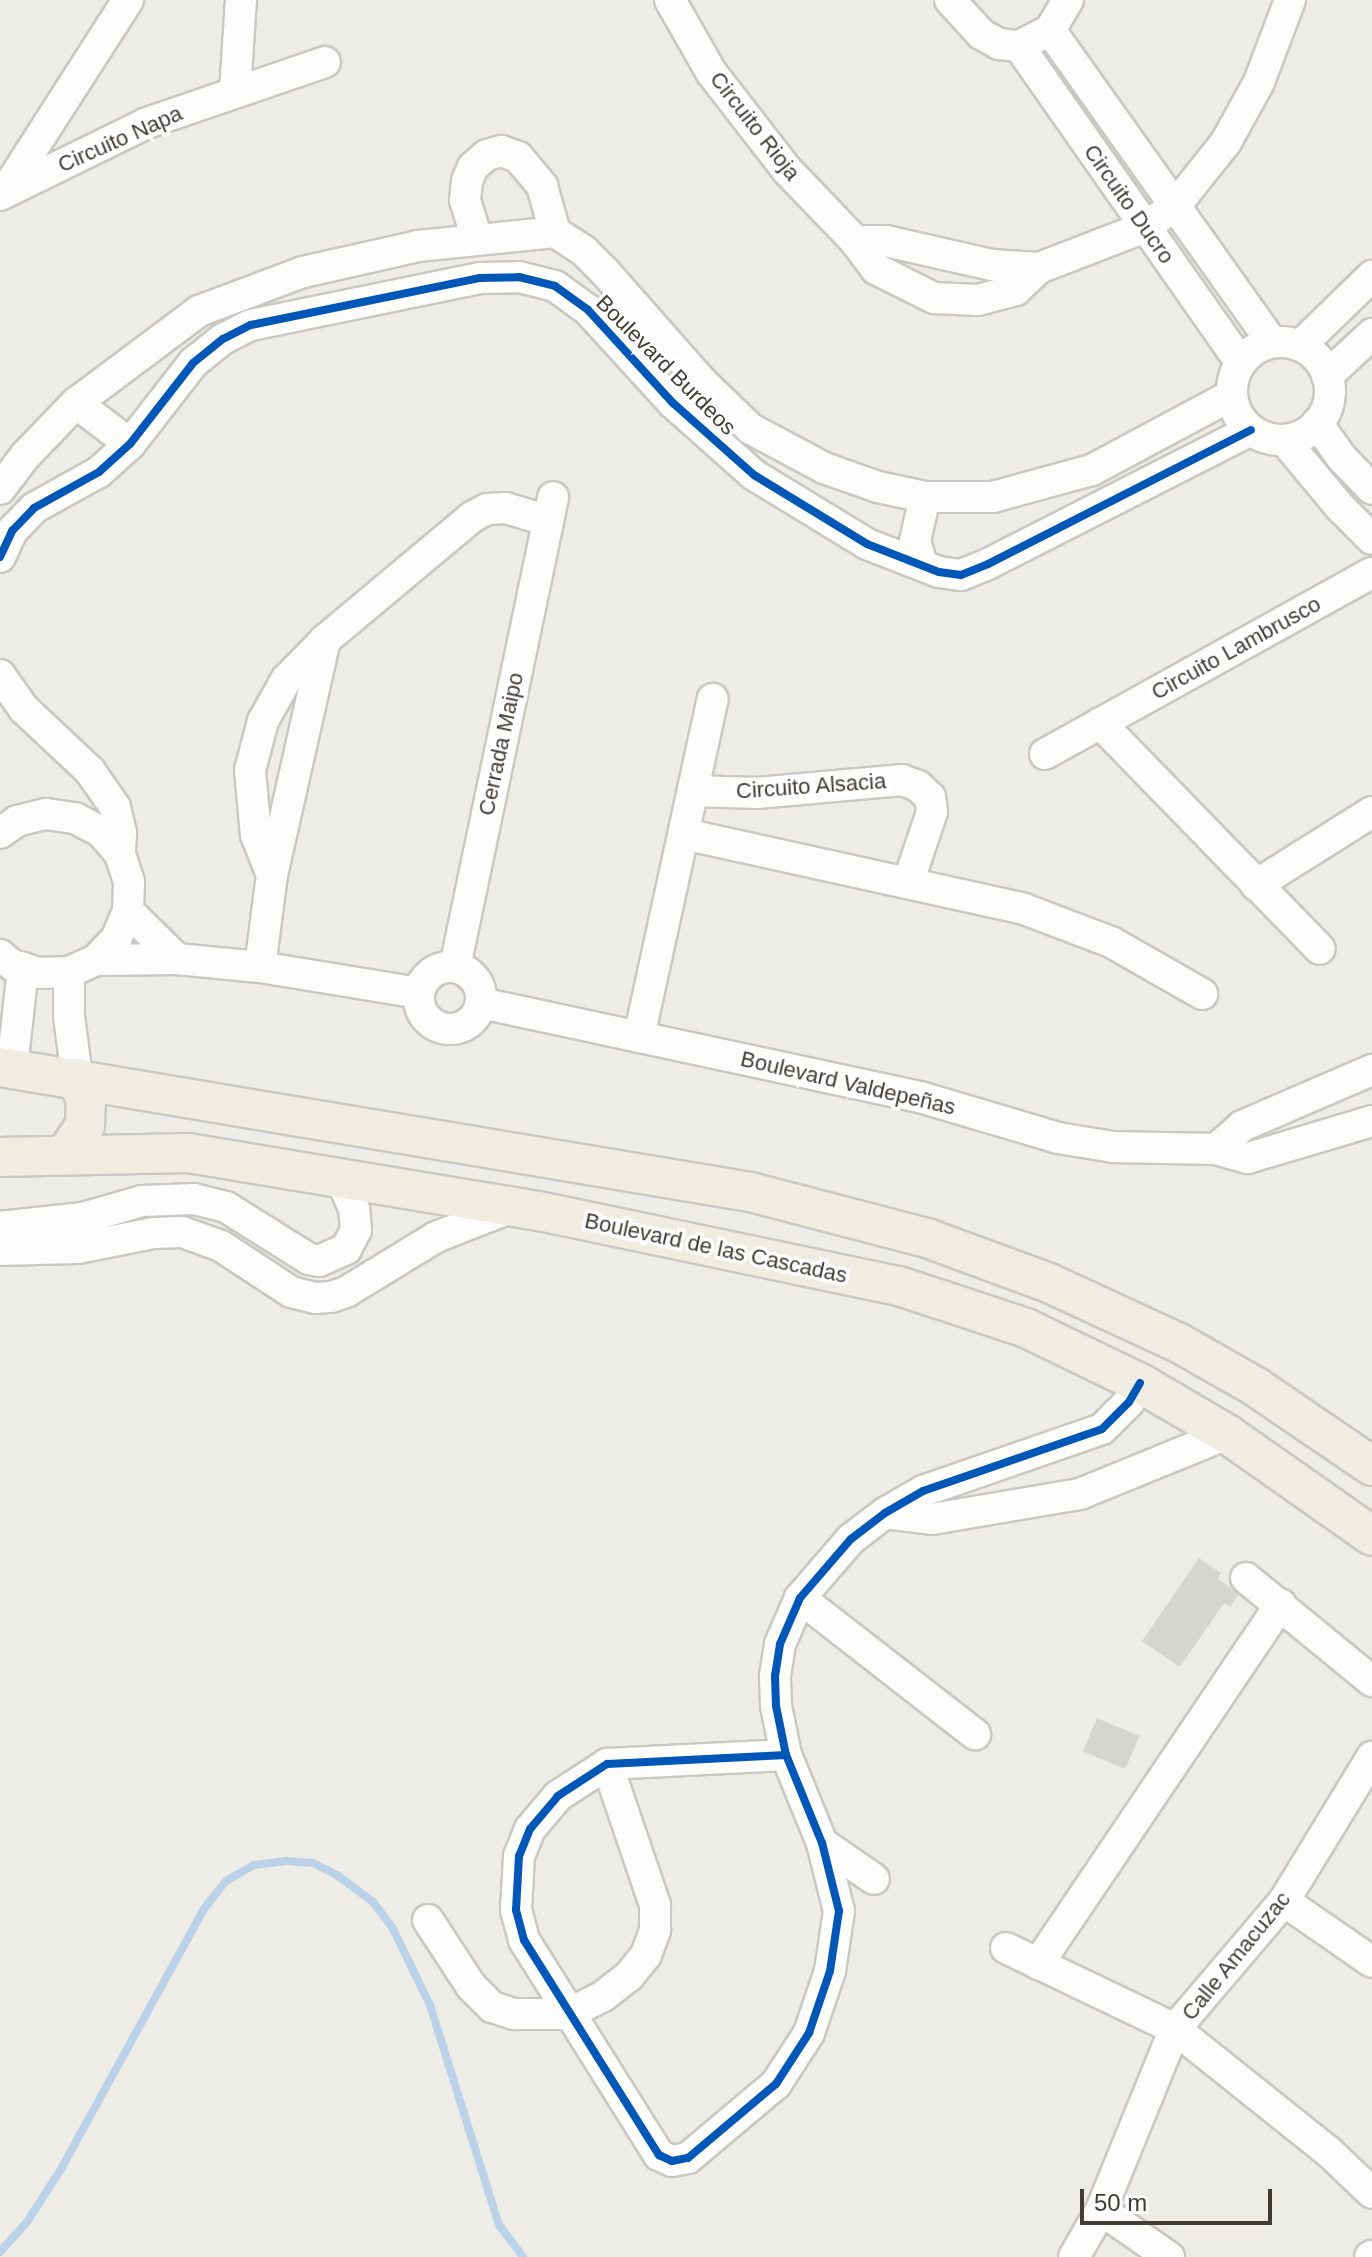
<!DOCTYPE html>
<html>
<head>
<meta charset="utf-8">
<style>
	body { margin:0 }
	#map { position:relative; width:1372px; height:2257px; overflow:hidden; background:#edece6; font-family:Arial,sans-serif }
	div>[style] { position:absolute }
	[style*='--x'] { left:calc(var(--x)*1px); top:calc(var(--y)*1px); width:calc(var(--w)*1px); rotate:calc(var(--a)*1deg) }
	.stream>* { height:8px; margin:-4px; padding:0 4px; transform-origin:4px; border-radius:4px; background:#bad1e7 }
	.building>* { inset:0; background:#d6d5cf; transform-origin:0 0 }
	.roads { filter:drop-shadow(2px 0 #c9c8c2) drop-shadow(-2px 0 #c9c8c2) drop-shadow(0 2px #c9c8c2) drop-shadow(0 -2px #c9c8c2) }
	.minor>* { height:30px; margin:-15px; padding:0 15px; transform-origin:15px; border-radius:15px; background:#fcfcfb }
	.minor>.ring { margin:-15px; padding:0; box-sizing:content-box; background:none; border:30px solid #fcfcfb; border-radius:50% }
	.major>* { height:38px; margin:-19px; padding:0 19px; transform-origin:19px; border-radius:19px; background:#efece2 }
	.cycleway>* { height:8px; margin:-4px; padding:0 4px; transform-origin:4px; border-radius:4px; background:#0057b8 }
	span { translate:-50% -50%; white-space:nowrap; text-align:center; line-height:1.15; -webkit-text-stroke:7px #fff; paint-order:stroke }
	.street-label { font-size:22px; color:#413d34 }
	.scale { position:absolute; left:1080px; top:2189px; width:192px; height:36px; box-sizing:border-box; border:4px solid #413d34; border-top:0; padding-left:10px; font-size:24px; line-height:28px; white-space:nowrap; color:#413d34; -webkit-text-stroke:6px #fff; paint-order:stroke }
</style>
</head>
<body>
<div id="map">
	<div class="stream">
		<i style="--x:0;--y:2252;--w:40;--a:-48"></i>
		<i style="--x:27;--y:2222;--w:63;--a:-57.3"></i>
		<i style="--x:61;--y:2169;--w:297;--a:-61.2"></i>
		<i style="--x:204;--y:1909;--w:36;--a:-52"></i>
		<i style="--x:226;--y:1881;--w:32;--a:-30"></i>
		<i style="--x:254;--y:1865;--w:31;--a:-7"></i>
		<i style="--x:285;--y:1861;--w:28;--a:4"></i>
		<i style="--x:313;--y:1863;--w:27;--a:27"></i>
		<i style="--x:337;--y:1875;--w:45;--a:36.9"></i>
		<i style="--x:373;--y:1902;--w:34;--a:53"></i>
		<i style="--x:393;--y:1929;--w:85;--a:64"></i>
		<i style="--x:430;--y:2005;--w:231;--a:72.6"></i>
		<i style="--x:499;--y:2225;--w:40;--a:53"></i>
	</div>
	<div class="building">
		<i style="clip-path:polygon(1199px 1558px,1221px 1573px,1217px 1578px,1239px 1594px,1230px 1607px,1224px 1603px,1180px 1667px,1142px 1641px)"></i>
		<i style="left:1097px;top:1718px;width:46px;height:36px;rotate:23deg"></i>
	</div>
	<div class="roads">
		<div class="minor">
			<i style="--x:670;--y:0;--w:83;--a:60.3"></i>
			<i style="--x:711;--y:72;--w:124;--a:52.2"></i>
			<i style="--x:787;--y:170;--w:98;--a:46.2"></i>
			<i style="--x:855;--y:241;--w:35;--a:53"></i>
			<i style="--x:876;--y:269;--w:65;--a:26.6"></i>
			<i style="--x:934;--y:298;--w:44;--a:2.6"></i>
			<i style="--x:978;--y:300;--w:39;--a:-15"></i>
			<i style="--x:1016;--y:290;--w:32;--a:-44"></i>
			<i style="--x:1039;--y:268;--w:114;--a:-21.1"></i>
			<i style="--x:1145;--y:227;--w:37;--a:-35"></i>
			<i style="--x:1175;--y:206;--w:82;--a:-51.4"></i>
			<i style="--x:1226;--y:142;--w:68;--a:-61.2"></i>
			<i style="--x:1259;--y:82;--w:88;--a:-69.3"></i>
			<i style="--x:950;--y:0;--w:46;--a:47.6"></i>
			<i style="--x:981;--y:34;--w:21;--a:29"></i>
			<i style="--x:999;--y:44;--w:20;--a:6"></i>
			<i style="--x:1019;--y:46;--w:35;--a:-27"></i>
			<i style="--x:1050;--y:30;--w:35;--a:-59"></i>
			<i style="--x:1050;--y:30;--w:382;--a:54.6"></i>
			<i style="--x:1019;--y:46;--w:386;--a:55"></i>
			<i style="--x:235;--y:92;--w:92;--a:-86.3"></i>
			<i style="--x:6;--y:190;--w:226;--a:-57.3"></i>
			<i style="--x:0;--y:195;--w:164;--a:-26.1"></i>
			<i style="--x:147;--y:123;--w:188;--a:-18.9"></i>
			<i style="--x:477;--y:239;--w:41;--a:-107.1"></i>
			<i style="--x:465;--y:200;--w:19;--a:-84"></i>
			<i style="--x:467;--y:181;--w:15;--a:-67"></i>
			<i style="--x:473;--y:167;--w:18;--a:-41"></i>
			<i style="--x:487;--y:155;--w:15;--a:-16"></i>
			<i style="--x:501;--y:151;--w:18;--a:19"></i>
			<i style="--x:518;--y:157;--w:38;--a:50"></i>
			<i style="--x:542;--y:186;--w:48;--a:74.2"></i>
			<i style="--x:855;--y:241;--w:31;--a:0"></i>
			<i style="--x:886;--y:241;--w:109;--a:12.8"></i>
			<i style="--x:992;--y:265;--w:47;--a:3.7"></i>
			<i class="ring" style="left:1232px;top:342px;width:68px;height:68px"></i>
			<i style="--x:1302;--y:344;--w:98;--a:-44.2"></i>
			<i style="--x:1327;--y:376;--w:62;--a:-43"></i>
			<i style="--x:76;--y:403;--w:68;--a:37.2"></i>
			<i style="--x:1317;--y:423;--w:43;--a:54.5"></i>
			<i style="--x:1342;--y:458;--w:43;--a:45.9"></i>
			<i style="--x:1285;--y:441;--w:86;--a:50.2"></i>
			<i style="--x:1340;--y:507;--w:45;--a:45"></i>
			<i style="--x:0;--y:489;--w:41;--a:-52.9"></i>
			<i style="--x:25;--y:456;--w:74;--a:-46.1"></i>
			<i style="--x:76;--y:403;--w:154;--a:-36.8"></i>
			<i style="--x:199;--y:311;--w:111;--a:-20.6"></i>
			<i style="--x:303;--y:272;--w:118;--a:-12.7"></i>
			<i style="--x:418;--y:246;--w:138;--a:-5.8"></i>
			<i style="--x:555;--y:232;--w:35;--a:33"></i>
			<i style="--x:584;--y:251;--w:30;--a:45"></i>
			<i style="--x:605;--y:272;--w:147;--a:48.6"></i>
			<i style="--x:702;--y:382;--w:68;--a:43.8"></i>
			<i style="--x:751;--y:429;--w:83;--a:28.1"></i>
			<i style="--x:824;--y:468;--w:57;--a:19.4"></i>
			<i style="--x:878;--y:487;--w:48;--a:12"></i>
			<i style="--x:925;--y:497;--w:68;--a:0"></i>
			<i style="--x:993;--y:497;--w:103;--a:-15.3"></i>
			<i style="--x:1092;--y:470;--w:157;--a:-28.2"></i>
			<i style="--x:0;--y:557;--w:29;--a:-65"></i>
			<i style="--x:12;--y:531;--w:32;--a:-46"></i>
			<i style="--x:34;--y:508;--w:74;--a:-29"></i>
			<i style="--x:99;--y:472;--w:42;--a:-42.1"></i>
			<i style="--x:130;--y:444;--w:103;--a:-52.1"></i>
			<i style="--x:193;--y:363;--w:38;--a:-39"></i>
			<i style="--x:223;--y:339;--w:31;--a:-27"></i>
			<i style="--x:251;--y:325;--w:234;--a:-11.6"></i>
			<i style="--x:480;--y:278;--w:39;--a:-1"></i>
			<i style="--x:519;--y:277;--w:37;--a:14"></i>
			<i style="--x:555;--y:286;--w:41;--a:36"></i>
			<i style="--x:588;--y:310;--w:126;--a:47.6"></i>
			<i style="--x:673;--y:403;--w:108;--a:41.6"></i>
			<i style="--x:754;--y:475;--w:132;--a:31.4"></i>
			<i style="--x:867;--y:544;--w:77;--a:21.3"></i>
			<i style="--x:939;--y:572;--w:22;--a:8"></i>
			<i style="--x:961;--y:575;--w:29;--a:-22"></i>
			<i style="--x:988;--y:564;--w:295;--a:-27"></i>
			<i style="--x:922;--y:565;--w:25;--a:-106"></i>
			<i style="--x:915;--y:541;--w:45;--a:-77.2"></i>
			<i style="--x:0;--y:675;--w:42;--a:54.8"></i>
			<i style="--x:24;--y:709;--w:91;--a:43.2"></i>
			<i style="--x:90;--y:771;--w:44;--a:55.2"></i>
			<i style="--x:115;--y:807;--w:27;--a:77"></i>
			<i style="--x:121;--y:833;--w:21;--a:93"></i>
			<i style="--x:1100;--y:723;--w:315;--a:45.8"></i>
			<i style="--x:1045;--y:754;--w:374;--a:-29"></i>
			<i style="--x:693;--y:791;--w:64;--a:1.8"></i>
			<i style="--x:757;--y:793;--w:146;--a:-5.1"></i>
			<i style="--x:902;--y:780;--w:17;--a:21"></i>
			<i style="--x:918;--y:786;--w:16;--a:43"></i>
			<i style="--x:930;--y:797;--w:15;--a:82"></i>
			<i style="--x:932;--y:812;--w:75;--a:108.7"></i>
			<i style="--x:0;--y:833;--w:21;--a:-35"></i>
			<i style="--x:17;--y:821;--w:30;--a:-14"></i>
			<i style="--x:46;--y:814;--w:29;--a:8"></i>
			<i style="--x:75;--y:818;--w:30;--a:28"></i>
			<i style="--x:101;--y:832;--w:29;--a:49"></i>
			<i style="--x:120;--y:854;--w:29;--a:72"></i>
			<i style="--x:129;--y:882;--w:29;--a:92"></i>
			<i style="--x:128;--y:911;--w:30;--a:113"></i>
			<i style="--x:116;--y:939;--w:29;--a:134"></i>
			<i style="--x:96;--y:960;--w:30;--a:156"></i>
			<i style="--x:69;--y:972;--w:30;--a:178"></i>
			<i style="--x:39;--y:973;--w:28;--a:-163"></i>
			<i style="--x:12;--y:965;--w:16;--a:-140"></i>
			<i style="--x:684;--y:834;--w:348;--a:12.4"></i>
			<i style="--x:1024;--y:909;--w:93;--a:20.8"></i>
			<i style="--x:1111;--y:942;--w:105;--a:29.7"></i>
			<i style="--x:272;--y:875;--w:241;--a:-77.3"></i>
			<i style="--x:1256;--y:885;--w:137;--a:-32.2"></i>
			<i style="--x:128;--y:911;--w:69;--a:44.4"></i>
			<i style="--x:96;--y:960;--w:81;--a:-0.7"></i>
			<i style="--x:177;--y:959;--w:83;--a:5.5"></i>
			<i style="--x:260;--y:967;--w:161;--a:9.3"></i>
			<i style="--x:260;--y:967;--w:93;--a:-82.6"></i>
			<i style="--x:272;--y:875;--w:43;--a:-111.8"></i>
			<i style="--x:256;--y:835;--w:65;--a:-95.3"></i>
			<i style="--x:250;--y:770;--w:51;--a:-75.1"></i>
			<i style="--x:263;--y:721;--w:47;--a:-60.7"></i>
			<i style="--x:286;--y:680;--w:56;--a:-45.7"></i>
			<i style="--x:325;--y:640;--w:192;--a:-39.9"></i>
			<i style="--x:472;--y:517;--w:17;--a:-28"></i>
			<i style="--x:487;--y:509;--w:19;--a:-3"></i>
			<i style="--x:506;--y:508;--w:44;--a:17.2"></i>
			<i style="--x:455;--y:967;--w:480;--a:-78.2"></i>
			<i class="ring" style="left:419px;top:967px;width:32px;height:32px"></i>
			<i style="--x:69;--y:972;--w:44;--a:90"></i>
			<i style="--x:69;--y:1016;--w:63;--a:82.6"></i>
			<i style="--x:481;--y:1003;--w:449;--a:12.1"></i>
			<i style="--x:920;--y:1097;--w:144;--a:16.5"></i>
			<i style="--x:1058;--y:1138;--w:56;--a:9.3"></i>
			<i style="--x:1113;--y:1147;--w:103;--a:1.1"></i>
			<i style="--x:1216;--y:1149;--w:33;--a:16"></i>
			<i style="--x:1248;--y:1158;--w:129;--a:-16.6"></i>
			<i style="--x:639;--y:1037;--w:346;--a:-77.7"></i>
			<i style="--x:12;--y:1068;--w:101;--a:-83.7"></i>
			<i style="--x:1216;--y:1149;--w:35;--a:-41"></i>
			<i style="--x:1242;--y:1126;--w:142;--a:-23.3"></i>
			<i style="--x:0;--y:1227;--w:83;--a:-6.2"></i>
			<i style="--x:83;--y:1218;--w:61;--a:-16.1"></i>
			<i style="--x:142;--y:1201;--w:52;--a:-2.2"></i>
			<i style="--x:194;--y:1199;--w:33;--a:14"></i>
			<i style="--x:226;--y:1207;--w:98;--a:32.1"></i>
			<i style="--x:309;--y:1259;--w:10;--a:11"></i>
			<i style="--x:319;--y:1261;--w:30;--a:-24"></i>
			<i style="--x:346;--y:1249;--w:21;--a:-62"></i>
			<i style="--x:356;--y:1230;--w:21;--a:-95"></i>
			<i style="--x:354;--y:1209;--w:34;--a:-113"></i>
			<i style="--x:0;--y:1250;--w:78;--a:-1.5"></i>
			<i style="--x:78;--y:1248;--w:77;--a:-11.2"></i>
			<i style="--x:154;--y:1233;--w:28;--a:-2"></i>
			<i style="--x:182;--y:1232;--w:41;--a:19.7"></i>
			<i style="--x:221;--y:1246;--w:84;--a:33.3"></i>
			<i style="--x:291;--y:1292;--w:25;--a:14"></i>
			<i style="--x:315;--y:1298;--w:16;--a:-4"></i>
			<i style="--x:331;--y:1297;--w:16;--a:-18"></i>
			<i style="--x:346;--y:1292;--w:105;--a:-31.4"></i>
			<i style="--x:436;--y:1237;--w:83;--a:-21.3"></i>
			<i style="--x:885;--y:1513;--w:47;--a:7.3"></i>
			<i style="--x:932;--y:1519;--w:150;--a:-9.6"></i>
			<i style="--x:1080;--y:1494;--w:159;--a:-22.2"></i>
			<i style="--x:1246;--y:1578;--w:163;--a:39.3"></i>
			<i style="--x:800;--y:1598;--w:222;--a:37.9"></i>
			<i style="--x:786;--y:1755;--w:179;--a:177.1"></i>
			<i style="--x:607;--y:1764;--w:59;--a:146.9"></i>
			<i style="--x:558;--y:1796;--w:43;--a:130.3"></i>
			<i style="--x:530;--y:1829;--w:29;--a:112"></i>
			<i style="--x:519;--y:1856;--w:54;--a:93.2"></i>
			<i style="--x:516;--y:1910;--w:31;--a:75"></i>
			<i style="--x:524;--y:1940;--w:254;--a:57.9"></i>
			<i style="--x:659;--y:2155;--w:14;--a:25"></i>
			<i style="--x:672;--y:2161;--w:16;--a:-11"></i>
			<i style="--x:688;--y:2158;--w:115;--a:-40.1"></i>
			<i style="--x:776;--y:2084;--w:61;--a:-57.1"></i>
			<i style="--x:809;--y:2033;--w:65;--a:-71.3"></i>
			<i style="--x:830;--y:1971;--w:61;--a:-81.5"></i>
			<i style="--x:839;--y:1911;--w:70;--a:-104"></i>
			<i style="--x:822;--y:1843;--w:95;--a:-112.2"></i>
			<i style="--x:786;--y:1755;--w:50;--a:-101.5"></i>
			<i style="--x:776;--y:1706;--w:30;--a:-92"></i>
			<i style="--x:775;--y:1676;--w:32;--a:-81"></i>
			<i style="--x:780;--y:1644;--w:50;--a:-66.5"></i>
			<i style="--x:800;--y:1598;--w:78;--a:-49.2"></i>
			<i style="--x:851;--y:1539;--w:43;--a:-37.4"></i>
			<i style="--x:885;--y:1513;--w:44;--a:-30.1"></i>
			<i style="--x:923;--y:1491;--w:189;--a:-19.1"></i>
			<i style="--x:1102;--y:1429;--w:38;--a:-45"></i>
			<i style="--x:1129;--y:1402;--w:22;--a:-60"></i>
			<i style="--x:822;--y:1843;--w:63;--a:34.7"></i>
			<i style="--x:1284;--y:1901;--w:107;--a:34.7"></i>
			<i style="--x:428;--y:1920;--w:79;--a:56.9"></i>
			<i style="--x:471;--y:1986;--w:30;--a:45"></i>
			<i style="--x:492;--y:2007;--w:23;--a:18"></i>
			<i style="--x:514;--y:2014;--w:54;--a:0"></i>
			<i style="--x:568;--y:2014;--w:38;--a:-27"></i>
			<i style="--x:602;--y:1997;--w:34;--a:-38"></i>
			<i style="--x:629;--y:1976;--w:27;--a:-51"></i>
			<i style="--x:646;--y:1955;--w:27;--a:-70"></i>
			<i style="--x:655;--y:1930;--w:25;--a:-90"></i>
			<i style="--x:655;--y:1905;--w:149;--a:-108.8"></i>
			<i style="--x:1006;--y:1948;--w:187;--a:25.6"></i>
			<i style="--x:1175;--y:2029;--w:197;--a:38.6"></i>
			<i style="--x:1329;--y:2152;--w:59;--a:43.6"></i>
			<i style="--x:1038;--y:1964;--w:434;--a:-56"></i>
			<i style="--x:1101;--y:2210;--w:83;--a:34.7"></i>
			<i style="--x:1074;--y:2257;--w:54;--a:-60.1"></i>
			<i style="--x:1101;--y:2210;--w:196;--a:-67.8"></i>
			<i style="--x:1175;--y:2029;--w:168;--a:-49.6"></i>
			<i style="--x:1284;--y:1901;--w:169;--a:-58.6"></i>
			<i style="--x:1370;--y:2257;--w:2;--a:-27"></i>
		</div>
		<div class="major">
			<i style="--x:0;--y:1067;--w:760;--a:9.46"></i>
			<i style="--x:750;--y:1192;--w:183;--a:14.6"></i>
			<i style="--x:927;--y:1238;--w:130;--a:20.2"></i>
			<i style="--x:1049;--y:1283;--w:143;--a:24.8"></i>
			<i style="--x:1179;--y:1343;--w:89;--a:29.7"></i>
			<i style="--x:1256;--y:1387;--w:140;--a:34.3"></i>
			<i style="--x:65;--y:1155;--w:36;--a:-56"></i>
			<i style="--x:85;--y:1125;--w:24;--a:-88"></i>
			<i style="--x:86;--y:1101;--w:25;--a:-111"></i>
			<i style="--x:0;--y:1157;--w:188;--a:-1.2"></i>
			<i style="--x:188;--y:1153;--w:356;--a:9.4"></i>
			<i style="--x:539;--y:1211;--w:368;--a:11.8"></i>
			<i style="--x:899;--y:1286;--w:134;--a:18.3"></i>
			<i style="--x:1026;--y:1328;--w:127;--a:25.8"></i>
			<i style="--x:1140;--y:1383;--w:101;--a:30.4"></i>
			<i style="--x:1227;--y:1434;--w:177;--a:35.1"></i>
		</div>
	</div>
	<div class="cycleway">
		<i style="--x:0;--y:557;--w:29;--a:-65"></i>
		<i style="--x:12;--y:531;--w:32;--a:-46"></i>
		<i style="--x:34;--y:508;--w:74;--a:-29"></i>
		<i style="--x:99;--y:472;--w:42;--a:-42.1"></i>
		<i style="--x:130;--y:444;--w:103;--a:-52.1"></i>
		<i style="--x:193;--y:363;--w:38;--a:-39"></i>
		<i style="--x:223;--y:339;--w:31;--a:-27"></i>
		<i style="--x:251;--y:325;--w:234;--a:-11.6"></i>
		<i style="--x:480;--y:278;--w:39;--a:-1"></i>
		<i style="--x:519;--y:277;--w:37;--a:14"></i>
		<i style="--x:555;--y:286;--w:41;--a:36"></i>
		<i style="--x:588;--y:310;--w:126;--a:47.6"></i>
		<i style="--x:673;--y:403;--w:108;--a:41.6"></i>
		<i style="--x:754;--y:475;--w:132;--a:31.4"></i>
		<i style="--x:867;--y:544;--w:77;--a:21.3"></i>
		<i style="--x:939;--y:572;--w:22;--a:8"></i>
		<i style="--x:961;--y:575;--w:29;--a:-22"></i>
		<i style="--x:988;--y:564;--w:295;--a:-27"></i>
		<i style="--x:786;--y:1755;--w:179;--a:177.1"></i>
		<i style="--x:607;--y:1764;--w:59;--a:146.9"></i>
		<i style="--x:558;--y:1796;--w:43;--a:130.3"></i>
		<i style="--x:530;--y:1829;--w:29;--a:112"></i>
		<i style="--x:519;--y:1856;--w:54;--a:93.2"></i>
		<i style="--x:516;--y:1910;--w:31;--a:75"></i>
		<i style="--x:524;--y:1940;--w:254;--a:57.9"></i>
		<i style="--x:659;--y:2155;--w:14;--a:25"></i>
		<i style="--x:672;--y:2161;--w:16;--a:-11"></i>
		<i style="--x:688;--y:2158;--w:115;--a:-40.1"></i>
		<i style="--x:776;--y:2084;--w:61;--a:-57.1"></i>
		<i style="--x:809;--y:2033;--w:65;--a:-71.3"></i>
		<i style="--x:830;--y:1971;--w:61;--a:-81.5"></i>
		<i style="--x:839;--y:1911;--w:70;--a:-104"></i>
		<i style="--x:822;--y:1843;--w:95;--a:-112.2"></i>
		<i style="--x:786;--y:1755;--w:50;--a:-101.5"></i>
		<i style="--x:776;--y:1706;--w:30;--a:-92"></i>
		<i style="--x:775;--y:1676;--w:32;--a:-81"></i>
		<i style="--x:780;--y:1644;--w:50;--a:-66.5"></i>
		<i style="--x:800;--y:1598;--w:78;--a:-49.2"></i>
		<i style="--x:851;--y:1539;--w:43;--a:-37.4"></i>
		<i style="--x:885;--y:1513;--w:44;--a:-30.1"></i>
		<i style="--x:923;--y:1491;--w:189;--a:-19.1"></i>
		<i style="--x:1102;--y:1429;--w:38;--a:-45"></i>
		<i style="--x:1129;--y:1402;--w:22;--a:-60"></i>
	</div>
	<div class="street-label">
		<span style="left:755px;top:126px;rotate:52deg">Circuito Rioja</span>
		<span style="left:120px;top:139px;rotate:-24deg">Circuito Napa</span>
		<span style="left:1129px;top:204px;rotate:55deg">Circuito Ducro</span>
		<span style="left:666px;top:365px;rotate:45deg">Boulevard Burdeos</span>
		<span style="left:1236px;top:648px;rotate:-29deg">Circuito Lambrusco</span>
		<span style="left:501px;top:744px;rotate:-78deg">Cerrada Maipo</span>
		<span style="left:811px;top:786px;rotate:-4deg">Circuito Alsacia</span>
		<span style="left:848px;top:1083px;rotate:13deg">Boulevard Valdepeñas</span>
		<span style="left:716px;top:1248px;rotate:12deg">Boulevard de las Cascadas</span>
		<span style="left:1236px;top:1956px;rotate:-51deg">Calle Amacuzac</span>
	</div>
	<div class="scale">50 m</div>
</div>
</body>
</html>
